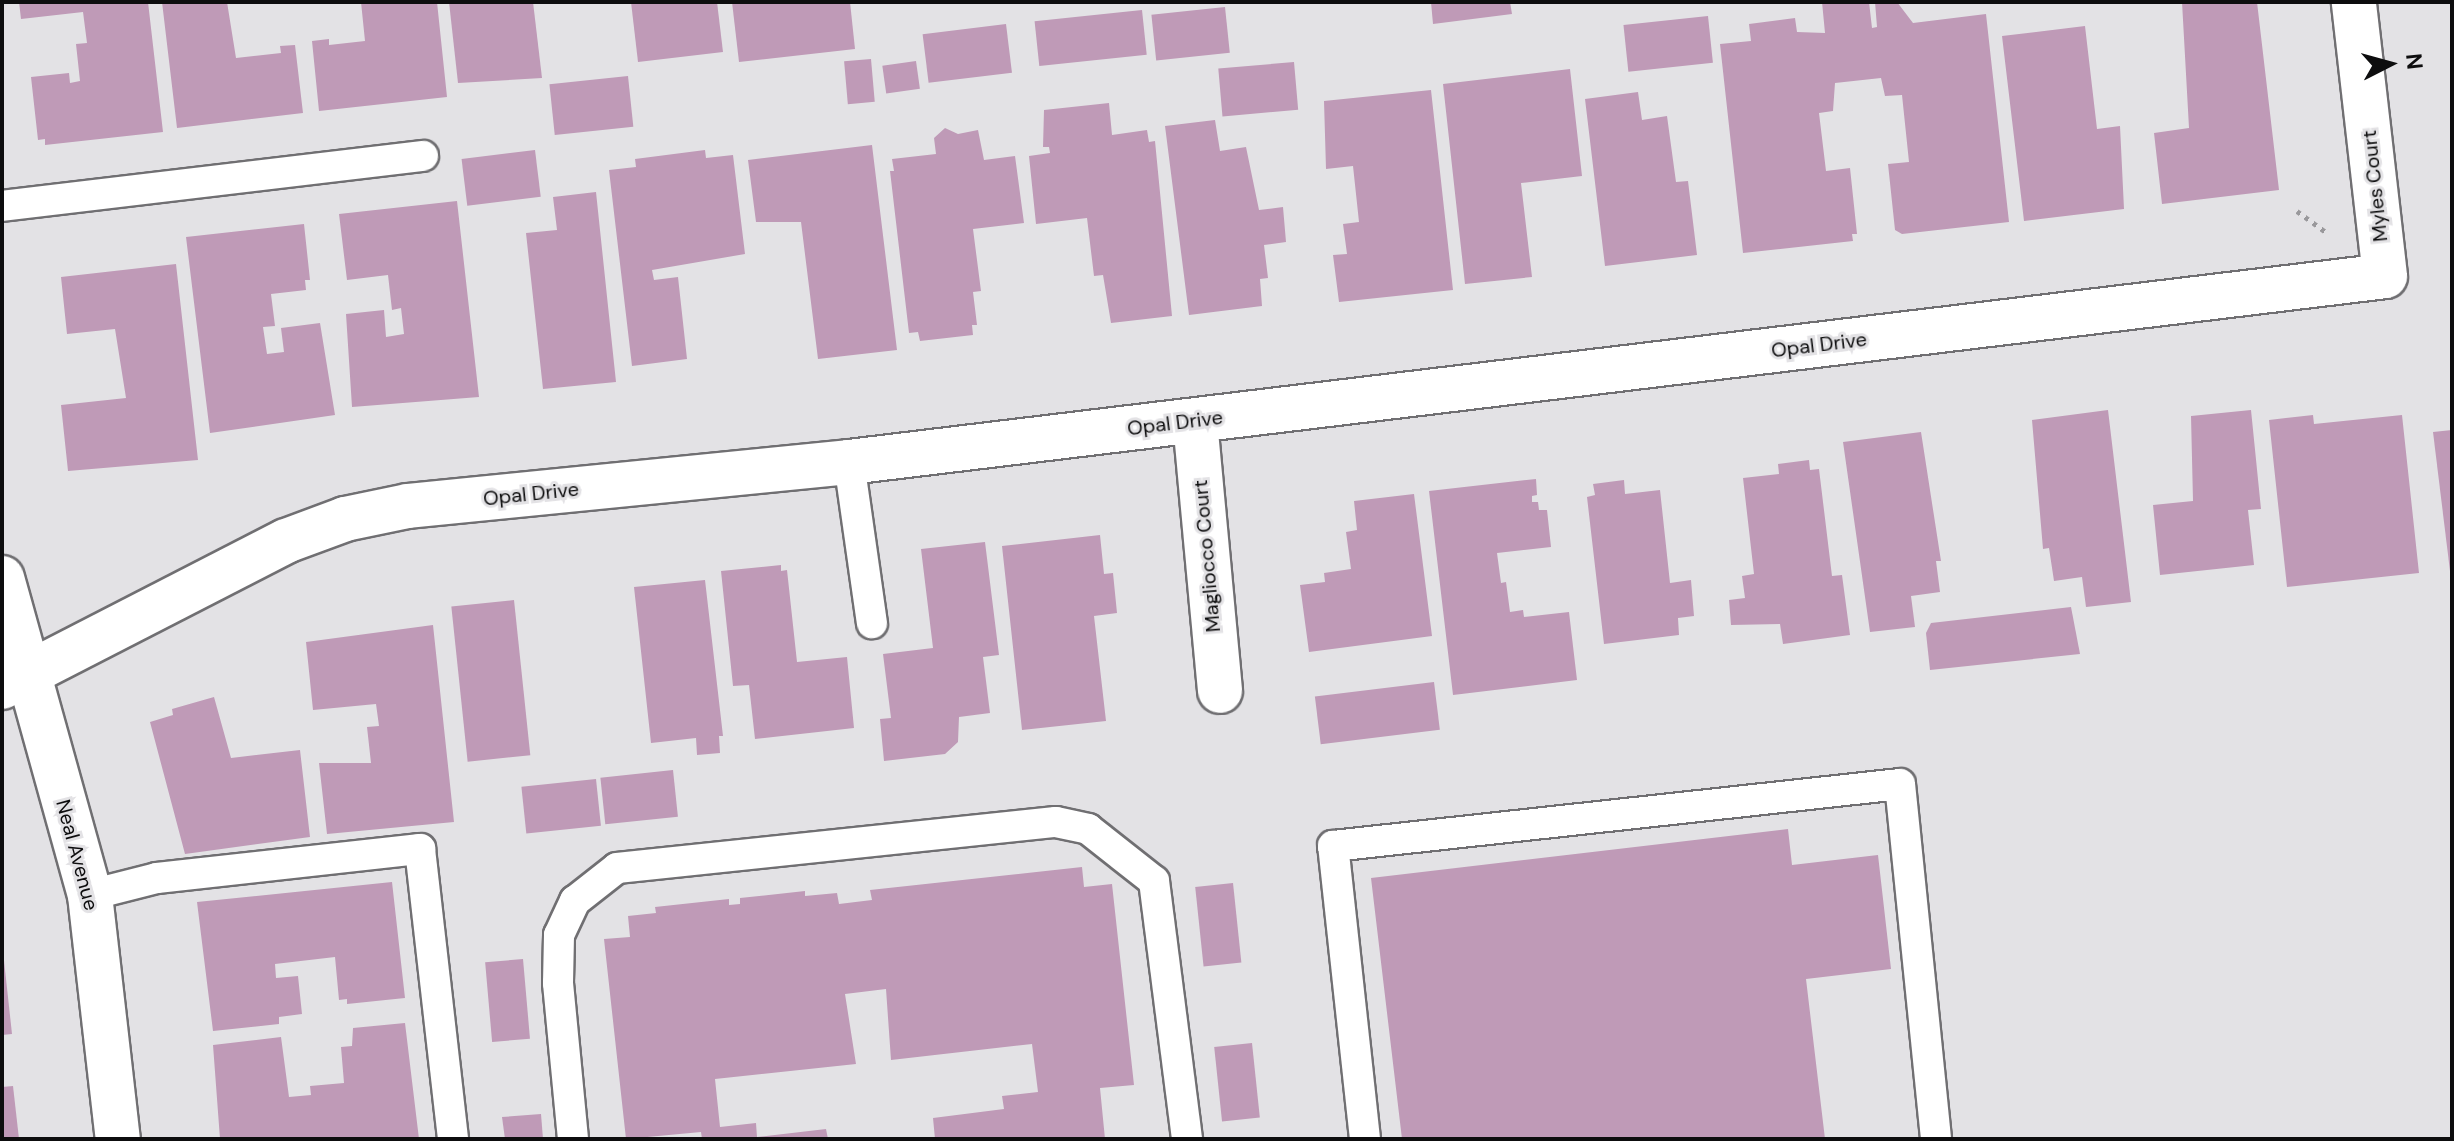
<!DOCTYPE html>
<html>
<head>
<meta charset="utf-8">
<style>
	body { margin:0 }
	#map { position:relative; width:2454px; height:1141px; overflow:hidden; background:#e3e2e5; font-family:"DM Sans",sans-serif }
	div>[style] { position:absolute }
	[style*='--x'] { left:calc(var(--x)*1px); top:calc(var(--y)*1px); width:calc(var(--w)*1px); rotate:calc(var(--a)*1deg) }
	.building>* { inset:0; background:#bf9ab7; transform-origin:0 0 }
	.path>* { height:5px; margin-top:-2.5px; transform-origin:0; background:repeating-linear-gradient(90deg,#99989b 0 4px,transparent 0 10px) }
	.roads { filter:drop-shadow(2px 0 #706f72) drop-shadow(-2px 0 #706f72) drop-shadow(0 2px #706f72) drop-shadow(0 -2px #706f72) }
	.service>* { height:30px; margin:-15px; padding:0 15px; transform-origin:15px; border-radius:15px; background:#fff }
	.minor>* { height:44px; margin:-22px; padding:0 22px; transform-origin:22px; border-radius:22px; background:#fff }
	span { translate:-50% -50%; white-space:nowrap; text-align:center; line-height:1.15; -webkit-text-stroke:6px #e3e2e5; paint-order:stroke }
	.street-label { font-size:20px; color:#0d0d0e }
	.frame { position:absolute; inset:0; border:4px solid #0d0d0e; pointer-events:none }
	.north { position:absolute; left:2350px; top:24px; width:80px; height:80px; -webkit-text-stroke:6px #e3e2e5; paint-order:stroke; rotate:84deg; font-size:22px; font-weight:700; line-height:32px; text-align:center; color:#0d0d0e }
	.north::after { content:''; display:block; margin:auto; width:28px; height:36px; background:#0d0d0e; clip-path:polygon(50% 0,100% 100%,50% 72%,0 100%) }
</style>
</head>
<body>
<div id="map">
	<div class="building">
		<i style="clip-path:polygon(19px 2px,148px 2px,163px 132px,45px 145px,45px 139px,38px 140px,31px 77px,69px 73px,70px 83px,80px 81px,76px 44px,87px 43px,83px 12px,21px 19px)"></i>
		<i style="clip-path:polygon(162px 2px,227px 2px,236px 58px,281px 53px,280px 46px,295px 45px,303px 113px,177px 128px)"></i>
		<i style="clip-path:polygon(361px 2px,437px 2px,447px 97px,319px 111px,312px 41px,329px 39px,329px 45px,365px 41px)"></i>
		<i style="clip-path:polygon(449px 2px,533px 2px,542px 78px,458px 83px)"></i>
		<i style="clip-path:polygon(631px 2px,717px 2px,723px 52px,638px 62px)"></i>
		<i style="clip-path:polygon(732px 2px,850px 2px,855px 49px,739px 62px)"></i>
		<i style="clip-path:polygon(1431px 2px,1510px 2px,1512px 14px,1433px 24px)"></i>
		<i style="clip-path:polygon(1822px 2px,1869px 2px,1872px 28px,1877px 27px,1875px 2px,1897px 2px,1913px 23px,1986px 14px,2009px 222px,1902px 234px,1895px 230px,1888px 164px,1909px 162px,1902px 95px,1885px 96px,1881px 78px,1835px 83px,1833px 111px,1819px 113px,1826px 171px,1850px 168px,1857px 234px,1852px 234px,1853px 241px,1743px 253px,1720px 44px,1751px 41px,1749px 24px,1795px 18px,1797px 32px,1825px 33px)"></i>
		<i style="clip-path:polygon(2182px 2px,2257px 2px,2279px 190px,2162px 204px,2154px 133px,2189px 128px)"></i>
		<i style="left:1225px;top:7px;width:46px;height:74px;rotate:84deg"></i>
		<i style="left:1142px;top:10px;width:45px;height:108px;rotate:84deg"></i>
		<i style="left:1708px;top:16px;width:47px;height:85px;rotate:84deg"></i>
		<i style="left:1006px;top:24px;width:49px;height:84px;rotate:83deg"></i>
		<i style="clip-path:polygon(2085px 26px,2097px 129px,2120px 126px,2124px 209px,2024px 221px,2002px 36px)"></i>
		<i style="left:871px;top:59px;width:43px;height:27px;rotate:85deg"></i>
		<i style="left:916px;top:61px;width:28px;height:34px;rotate:82deg"></i>
		<i style="left:1294px;top:62px;width:48px;height:76px;rotate:85deg"></i>
		<i style="clip-path:polygon(1570px 69px,1582px 176px,1521px 183px,1532px 277px,1465px 284px,1443px 84px)"></i>
		<i style="left:628px;top:76px;width:51px;height:79px;rotate:84deg"></i>
		<i style="clip-path:polygon(1431px 90px,1453px 290px,1339px 302px,1333px 255px,1347px 254px,1343px 224px,1359px 222px,1353px 166px,1326px 169px,1324px 101px)"></i>
		<i style="clip-path:polygon(1638px 92px,1642px 120px,1667px 116px,1676px 182px,1688px 181px,1697px 255px,1605px 266px,1585px 99px)"></i>
		<i style="clip-path:polygon(1109px 103px,1112px 135px,1147px 130px,1149px 142px,1155px 141px,1172px 316px,1111px 323px,1103px 275px,1094px 276px,1087px 218px,1036px 224px,1029px 156px,1050px 153px,1049px 147px,1043px 147px,1044px 110px)"></i>
		<i style="clip-path:polygon(1215px 120px,1220px 151px,1246px 147px,1259px 210px,1283px 207px,1286px 242px,1264px 245px,1268px 278px,1260px 279px,1262px 306px,1189px 315px,1165px 126px)"></i>
		<i style="clip-path:polygon(945px 128px,958px 134px,978px 130px,984px 160px,1015px 156px,1024px 223px,973px 229px,981px 291px,973px 292px,977px 325px,972px 325px,973px 335px,920px 341px,918px 332px,909px 333px,890px 171px,894px 171px,892px 159px,936px 154px,934px 138px)"></i>
		<i style="clip-path:polygon(872px 145px,897px 350px,818px 359px,801px 222px,756px 222px,748px 160px)"></i>
		<i style="left:535px;top:150px;width:47px;height:74px;rotate:83deg"></i>
		<i style="clip-path:polygon(705px 150px,706px 158px,733px 155px,745px 254px,652px 270px,654px 280px,678px 277px,687px 359px,632px 366px,609px 170px,636px 167px,635px 159px)"></i>
		<i style="clip-path:polygon(596px 192px,616px 382px,543px 389px,526px 233px,557px 230px,553px 197px)"></i>
		<i style="clip-path:polygon(457px 201px,479px 397px,352px 407px,346px 314px,384px 310px,386px 337px,404px 334px,401px 308px,392px 310px,388px 275px,347px 280px,339px 214px)"></i>
		<i style="clip-path:polygon(304px 224px,310px 280px,305px 280px,306px 290px,271px 294px,275px 326px,263px 327px,267px 354px,284px 352px,281px 328px,320px 323px,335px 415px,210px 433px,186px 237px)"></i>
		<i style="clip-path:polygon(176px 264px,198px 460px,68px 471px,61px 405px,126px 398px,115px 329px,67px 334px,61px 277px)"></i>
		<i style="clip-path:polygon(2108px 410px,2131px 602px,2086px 607px,2082px 577px,2054px 581px,2049px 548px,2043px 549px,2032px 420px)"></i>
		<i style="clip-path:polygon(2251px 410px,2261px 509px,2248px 510px,2254px 565px,2160px 575px,2153px 505px,2193px 501px,2191px 416px)"></i>
		<i style="clip-path:polygon(2313px 415px,2314px 424px,2402px 415px,2419px 573px,2287px 587px,2269px 420px)"></i>
		<i style="clip-path:polygon(2452px 430px,2452px 571px,2450px 571px,2433px 432px)"></i>
		<i style="clip-path:polygon(1921px 432px,1941px 561px,1936px 561px,1940px 592px,1911px 596px,1915px 627px,1870px 632px,1843px 442px)"></i>
		<i style="clip-path:polygon(1809px 460px,1810px 470px,1819px 469px,1832px 576px,1842px 575px,1850px 635px,1783px 644px,1780px 624px,1731px 625px,1729px 600px,1745px 598px,1742px 576px,1754px 574px,1743px 478px,1779px 474px,1778px 464px)"></i>
		<i style="clip-path:polygon(1536px 479px,1537px 495px,1532px 496px,1532px 502px,1538px 502px,1539px 510px,1547px 510px,1551px 547px,1497px 553px,1501px 583px,1506px 582px,1510px 612px,1523px 610px,1524px 617px,1569px 612px,1577px 680px,1453px 695px,1429px 491px)"></i>
		<i style="clip-path:polygon(1624px 480px,1625px 494px,1660px 490px,1670px 583px,1691px 580px,1694px 616px,1678px 618px,1679px 635px,1604px 644px,1587px 497px,1595px 495px,1593px 484px)"></i>
		<i style="clip-path:polygon(1414px 494px,1432px 636px,1309px 652px,1300px 585px,1325px 582px,1324px 573px,1351px 569px,1346px 532px,1357px 530px,1354px 501px)"></i>
		<i style="clip-path:polygon(1100px 535px,1104px 574px,1113px 573px,1117px 613px,1094px 616px,1106px 721px,1022px 730px,1002px 546px)"></i>
		<i style="clip-path:polygon(985px 542px,999px 655px,983px 657px,990px 713px,959px 717px,958px 742px,945px 754px,884px 761px,880px 719px,891px 718px,883px 654px,933px 648px,921px 549px)"></i>
		<i style="clip-path:polygon(781px 565px,781px 571px,787px 570px,797px 662px,847px 657px,854px 728px,755px 739px,749px 685px,733px 686px,721px 571px)"></i>
		<i style="clip-path:polygon(705px 580px,723px 736px,719px 736px,720px 753px,697px 755px,696px 738px,651px 743px,634px 587px)"></i>
		<i style="left:514px;top:600px;width:156px;height:63px;rotate:84deg"></i>
		<i style="clip-path:polygon(2071px 607px,2080px 654px,1930px 670px,1926px 633px,1931px 623px)"></i>
		<i style="clip-path:polygon(433px 625px,454px 822px,327px 834px,319px 763px,371px 763px,367px 727px,379px 726px,376px 704px,313px 710px,306px 642px)"></i>
		<i style="left:1434px;top:682px;width:48px;height:120px;rotate:83deg"></i>
		<i style="clip-path:polygon(214px 697px,231px 758px,300px 750px,310px 837px,185px 854px,150px 722px,173px 715px,172px 709px)"></i>
		<i style="left:673px;top:770px;width:47px;height:73px;rotate:84deg"></i>
		<i style="left:596px;top:779px;width:47px;height:75px;rotate:84deg"></i>
		<i style="clip-path:polygon(1788px 829px,1792px 865px,1878px 855px,1891px 969px,1806px 979px,1825px 1139px,1402px 1139px,1371px 878px)"></i>
		<i style="clip-path:polygon(1082px 867px,1084px 887px,1112px 884px,1134px 1085px,1100px 1088px,1105px 1139px,935px 1139px,933px 1118px,1004px 1109px,1002px 1096px,1038px 1092px,1032px 1044px,891px 1060px,886px 989px,845px 994px,856px 1064px,715px 1079px,720px 1127px,756px 1123px,757px 1137px,826px 1129px,828px 1139px,702px 1139px,701px 1132px,626px 1139px,604px 939px,630px 937px,628px 916px,656px 913px,655px 907px,729px 899px,729px 905px,740px 904px,740px 898px,805px 891px,805px 896px,837px 893px,839px 904px,872px 900px,870px 890px)"></i>
		<i style="clip-path:polygon(392px 882px,405px 998px,347px 1004px,347px 999px,339px 1000px,335px 957px,275px 964px,276px 978px,298px 976px,302px 1014px,279px 1017px,279px 1024px,213px 1031px,197px 902px)"></i>
		<i style="left:1233px;top:883px;width:80px;height:38px;rotate:84deg"></i>
		<i style="clip-path:polygon(2px 942px,12px 1034px,2px 1035px)"></i>
		<i style="left:523px;top:959px;width:80px;height:38px;rotate:85deg"></i>
		<i style="clip-path:polygon(405px 1023px,419px 1139px,220px 1139px,213px 1045px,281px 1037px,289px 1097px,311px 1095px,310px 1086px,344px 1083px,341px 1047px,352px 1046px,353px 1028px)"></i>
		<i style="left:1252px;top:1043px;width:75px;height:38px;rotate:84deg"></i>
		<i style="clip-path:polygon(13px 1086px,19px 1139px,2px 1139px,2px 1087px)"></i>
		<i style="clip-path:polygon(541px 1114px,543px 1139px,505px 1139px,502px 1117px)"></i>
	</div>
	<div class="path">
		<i style="--x:2297;--y:211;--w:39;--a:36"></i>
	</div>
	<div class="roads">
		<div class="service">
			<i style="--x:2;--y:206;--w:424;--a:-6.8"></i>
			<i style="--x:849;--y:462;--w:163;--a:81.9"></i>
			<i style="--x:90;--y:895;--w:69;--a:-14.2"></i>
			<i style="--x:157;--y:878;--w:265;--a:-6.3"></i>
			<i style="--x:420;--y:849;--w:292;--a:83.5"></i>
			<i style="--x:573;--y:1139;--w:157;--a:-95.5"></i>
			<i style="--x:558;--y:983;--w:48;--a:-88.8"></i>
			<i style="--x:559;--y:935;--w:38;--a:-65"></i>
			<i style="--x:575;--y:901;--w:53;--a:-38.2"></i>
			<i style="--x:617;--y:868;--w:441;--a:-6"></i>
			<i style="--x:1056;--y:822;--w:33;--a:12"></i>
			<i style="--x:1088;--y:829;--w:84;--a:38.2"></i>
			<i style="--x:1154;--y:881;--w:260;--a:82.7"></i>
			<i style="--x:1365;--y:1139;--w:295;--a:-96.2"></i>
			<i style="--x:1333;--y:846;--w:570;--a:-6.24"></i>
			<i style="--x:1900;--y:784;--w:357;--a:84.2"></i>
		</div>
		<div class="minor">
			<i style="--x:1195;--y:421;--w:271;--a:84.7"></i>
			<i style="--x:2;--y:578;--w:329;--a:74.5"></i>
			<i style="--x:90;--y:895;--w:246;--a:83.5"></i>
			<i style="--x:2;--y:687;--w:319;--a:-27.2"></i>
			<i style="--x:286;--y:541;--w:63;--a:-20.4"></i>
			<i style="--x:345;--y:519;--w:64;--a:-11.7"></i>
			<i style="--x:408;--y:506;--w:443;--a:-5.7"></i>
			<i style="--x:849;--y:462;--w:1547;--a:-6.9"></i>
			<i style="--x:2385;--y:276;--w:276;--a:-96.5"></i>
		</div>
	</div>
	<div class="street-label">
		<span style="left:2375px;top:186px;rotate:-96deg">Myles Court</span>
		<span style="left:1819px;top:345px;rotate:-7deg">Opal Drive</span>
		<span style="left:1175px;top:423px;rotate:-7deg">Opal Drive</span>
		<span style="left:531px;top:494px;rotate:-6deg">Opal Drive</span>
		<span style="left:1207px;top:556px;rotate:-95deg">Magliocco Court</span>
		<span style="left:77px;top:855px;rotate:75deg">Neal Avenue</span>
	</div>
	<div class="frame"></div>
	<div class="north">N</div>
</div>
</body>
</html>
